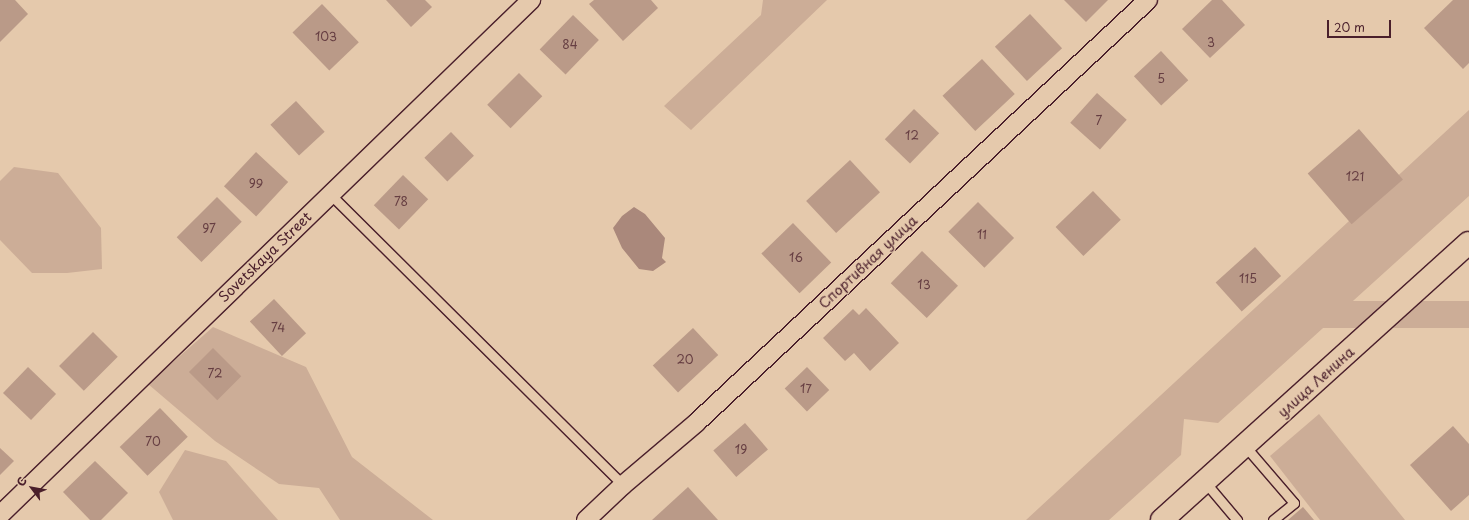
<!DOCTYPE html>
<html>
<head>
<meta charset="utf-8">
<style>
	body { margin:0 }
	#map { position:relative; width:1469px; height:520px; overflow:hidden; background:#e5c9ac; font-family:"Playpen Sans",sans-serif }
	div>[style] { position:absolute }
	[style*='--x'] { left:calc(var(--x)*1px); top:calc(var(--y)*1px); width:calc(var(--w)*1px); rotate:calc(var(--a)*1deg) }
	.green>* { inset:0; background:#ccad97; transform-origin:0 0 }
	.water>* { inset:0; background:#aa887b }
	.building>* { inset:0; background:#ba9a88; transform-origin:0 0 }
	.roads { filter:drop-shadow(1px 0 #4a1f2b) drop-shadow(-1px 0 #4a1f2b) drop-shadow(0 1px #4a1f2b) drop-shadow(0 -1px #4a1f2b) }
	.service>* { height:9px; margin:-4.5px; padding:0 4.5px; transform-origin:4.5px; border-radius:4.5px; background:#e5c9ac }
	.minor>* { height:18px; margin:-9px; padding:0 9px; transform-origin:9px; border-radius:9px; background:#e5c9ac }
	.tertiary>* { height:22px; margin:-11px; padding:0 11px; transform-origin:11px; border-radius:11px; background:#e5c9ac }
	span { translate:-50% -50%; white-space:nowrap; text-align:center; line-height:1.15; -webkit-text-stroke:3px #e5c9ac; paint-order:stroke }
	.number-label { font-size:12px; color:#663e42 }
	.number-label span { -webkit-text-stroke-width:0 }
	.street-label { font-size:14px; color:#4a1f2b }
	.north { position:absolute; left:12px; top:468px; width:40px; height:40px; -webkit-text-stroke:3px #e5c9ac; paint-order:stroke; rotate:302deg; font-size:11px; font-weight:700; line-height:16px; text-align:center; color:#4a1f2b }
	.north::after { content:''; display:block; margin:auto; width:14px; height:18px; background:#4a1f2b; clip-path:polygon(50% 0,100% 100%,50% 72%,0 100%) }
	.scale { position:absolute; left:1327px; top:20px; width:64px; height:18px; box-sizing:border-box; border:2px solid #4a1f2b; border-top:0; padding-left:5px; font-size:12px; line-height:14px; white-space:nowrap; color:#4a1f2b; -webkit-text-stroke:3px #e5c9ac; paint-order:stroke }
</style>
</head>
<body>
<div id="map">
	<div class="green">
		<i style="clip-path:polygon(763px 0,827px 0,691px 130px,664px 106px,761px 15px)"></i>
		<i style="clip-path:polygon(1469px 110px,1469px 196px,1218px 423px,1184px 419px,1181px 455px,1109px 520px,1026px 520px)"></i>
		<i style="clip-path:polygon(14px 167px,58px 173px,101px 228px,102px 269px,67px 273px,32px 273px,0 240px,0 181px)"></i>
		<i style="left:1469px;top:301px;width:27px;height:181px;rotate:90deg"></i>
		<i style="clip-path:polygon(213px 327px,306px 367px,352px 457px,433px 520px,340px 520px,319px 488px,279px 484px,215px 441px,148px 384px)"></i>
		<i style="clip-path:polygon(1319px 414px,1405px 520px,1320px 520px,1270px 456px)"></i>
		<i style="clip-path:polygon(185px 450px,226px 461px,278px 520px,173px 520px,159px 492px)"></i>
	</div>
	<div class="water">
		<i style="clip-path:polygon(634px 207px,645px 214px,665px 238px,662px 258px,666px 262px,653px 271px,639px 269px,622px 248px,613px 228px,622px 216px)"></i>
	</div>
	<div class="building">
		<i style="clip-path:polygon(0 0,15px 0,28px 14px,0 42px)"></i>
		<i style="clip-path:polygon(386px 0,425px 0,432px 7px,411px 27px)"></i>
		<i style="clip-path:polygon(594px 0,651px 0,658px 8px,623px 41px,589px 4px)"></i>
		<i style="clip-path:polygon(1064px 0,1108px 0,1086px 22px)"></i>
		<i style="clip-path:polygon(1212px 0,1222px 0,1245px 25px,1210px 58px,1182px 29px)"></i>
		<i style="clip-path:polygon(1453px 0,1469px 0,1469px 63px,1463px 69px,1424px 28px)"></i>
		<i style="left:322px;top:4px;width:53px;height:41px;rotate:46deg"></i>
		<i style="left:1030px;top:14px;width:47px;height:48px;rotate:47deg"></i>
		<i style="left:573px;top:15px;width:36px;height:48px;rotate:44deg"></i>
		<i style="left:1161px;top:51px;width:40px;height:37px;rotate:47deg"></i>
		<i style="left:982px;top:59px;width:48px;height:54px;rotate:47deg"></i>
		<i style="left:519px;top:73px;width:33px;height:45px;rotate:45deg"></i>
		<i style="left:1097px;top:93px;width:40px;height:40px;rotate:42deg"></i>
		<i style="left:296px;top:101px;width:42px;height:35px;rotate:47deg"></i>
		<i style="left:914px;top:109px;width:35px;height:42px;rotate:44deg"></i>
		<i style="left:1359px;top:129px;width:67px;height:68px;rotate:49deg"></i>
		<i style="left:451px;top:132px;width:33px;height:37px;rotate:46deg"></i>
		<i style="left:256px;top:152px;width:44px;height:47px;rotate:43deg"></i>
		<i style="left:850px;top:160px;width:44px;height:60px;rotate:47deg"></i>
		<i style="left:403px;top:175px;width:35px;height:42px;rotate:44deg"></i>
		<i style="left:1093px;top:191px;width:40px;height:52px;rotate:46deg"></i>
		<i style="left:217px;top:197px;width:35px;height:57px;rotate:45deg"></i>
		<i style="left:978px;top:202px;width:51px;height:42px;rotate:45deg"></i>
		<i style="left:793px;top:223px;width:55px;height:44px;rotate:46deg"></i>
		<i style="left:1255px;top:247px;width:39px;height:53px;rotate:48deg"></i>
		<i style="left:922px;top:251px;width:50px;height:45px;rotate:44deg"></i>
		<i style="left:274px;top:299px;width:47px;height:33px;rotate:47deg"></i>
		<i style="clip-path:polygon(866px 308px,899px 343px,870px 371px,854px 353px,845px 361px,823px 338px,853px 309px,859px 315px)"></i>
		<i style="left:693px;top:328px;width:37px;height:55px;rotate:47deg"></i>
		<i style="left:93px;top:332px;width:35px;height:48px;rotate:45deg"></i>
		<i style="left:213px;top:348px;width:40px;height:34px;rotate:45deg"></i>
		<i style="left:28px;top:367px;width:39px;height:36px;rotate:44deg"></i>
		<i style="left:807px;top:367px;width:32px;height:31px;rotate:46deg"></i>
		<i style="left:160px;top:408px;width:40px;height:56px;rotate:46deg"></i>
		<i style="left:745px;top:423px;width:35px;height:42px;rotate:49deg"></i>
		<i style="clip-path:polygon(1453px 426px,1469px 444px,1469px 495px,1451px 511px,1410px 465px)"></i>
		<i style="clip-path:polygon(0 448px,14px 461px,0 475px)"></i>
		<i style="clip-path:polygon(95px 461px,128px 493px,101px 520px,90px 520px,63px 492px)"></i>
		<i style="clip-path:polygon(688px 487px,718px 520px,652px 520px)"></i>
		<i style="clip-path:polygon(1303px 507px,1314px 520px,1288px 520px)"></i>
	</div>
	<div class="roads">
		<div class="service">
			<i style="--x:330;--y:194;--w:413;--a:44.8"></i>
			<i style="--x:1245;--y:446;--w:75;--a:49.3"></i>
			<i style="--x:1294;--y:503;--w:27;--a:141"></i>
			<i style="--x:1205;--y:482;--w:50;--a:49.9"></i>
		</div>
		<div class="minor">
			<i style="--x:0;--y:515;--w:740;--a:-44.12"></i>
			<i style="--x:586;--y:520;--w:51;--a:-43.4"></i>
			<i style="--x:623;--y:485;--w:96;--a:-40.3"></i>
			<i style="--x:696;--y:423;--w:619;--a:-43.1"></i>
		</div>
		<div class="tertiary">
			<i style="--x:1162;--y:520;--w:413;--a:-42.1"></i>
		</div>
	</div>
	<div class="number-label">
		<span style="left:326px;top:37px">103</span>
		<span style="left:1211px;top:43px">3</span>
		<span style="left:570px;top:45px">84</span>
		<span style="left:1161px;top:79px">5</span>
		<span style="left:1099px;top:121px">7</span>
		<span style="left:912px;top:136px">12</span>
		<span style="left:1355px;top:177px">121</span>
		<span style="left:256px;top:184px">99</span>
		<span style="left:401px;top:202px">78</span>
		<span style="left:209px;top:229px">97</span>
		<span style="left:982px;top:235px">11</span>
		<span style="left:796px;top:258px">16</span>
		<span style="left:1248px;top:279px">115</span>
		<span style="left:924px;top:285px">13</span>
		<span style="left:278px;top:328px">74</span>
		<span style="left:685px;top:360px">20</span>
		<span style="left:215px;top:374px">72</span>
		<span style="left:806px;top:389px">17</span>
		<span style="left:153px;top:442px">70</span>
		<span style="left:741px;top:450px">19</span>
	</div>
	<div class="street-label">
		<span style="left:265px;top:257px;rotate:-44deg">Sovetskaya Street</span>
		<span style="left:868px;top:262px;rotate:-43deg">Спортивная улица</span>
		<span style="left:1316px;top:382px;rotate:-42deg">улица Ленина</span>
	</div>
	<div class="north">С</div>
	<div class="scale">20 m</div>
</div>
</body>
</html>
